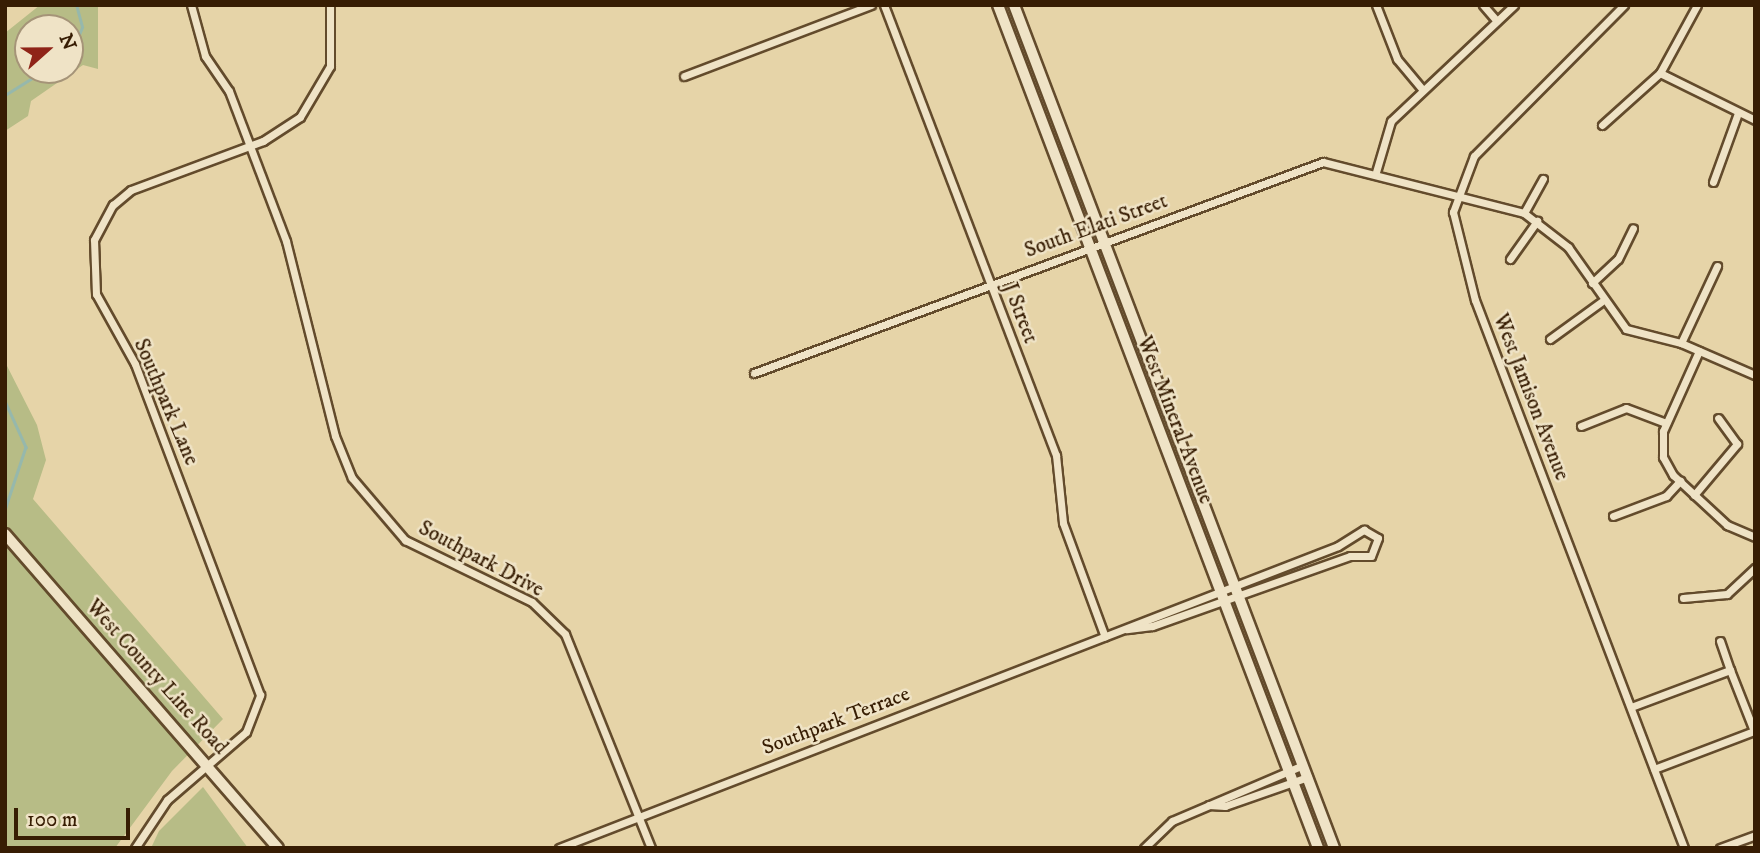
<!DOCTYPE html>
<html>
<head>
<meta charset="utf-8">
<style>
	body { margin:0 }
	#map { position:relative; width:1760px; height:853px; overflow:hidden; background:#e6d4a8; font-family:"IM FELL DW Pica",serif }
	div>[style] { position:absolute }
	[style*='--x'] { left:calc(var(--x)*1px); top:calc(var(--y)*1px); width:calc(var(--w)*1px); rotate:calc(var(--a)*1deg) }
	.green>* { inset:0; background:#b7bc86 }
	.stream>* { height:2.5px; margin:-1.25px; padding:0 1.25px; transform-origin:1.25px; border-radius:1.25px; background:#96b8ac }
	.roads { filter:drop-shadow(2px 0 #634b2c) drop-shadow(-2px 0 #634b2c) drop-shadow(0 2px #634b2c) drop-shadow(0 -2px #634b2c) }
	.minor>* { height:7px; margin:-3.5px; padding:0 3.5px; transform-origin:3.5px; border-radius:3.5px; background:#efe3c6 }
	.secondary>* { height:10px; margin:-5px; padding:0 5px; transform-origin:5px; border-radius:5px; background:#efe3c6 }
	span { translate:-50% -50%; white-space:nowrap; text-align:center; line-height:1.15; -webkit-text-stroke:5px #efe3c6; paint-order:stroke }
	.street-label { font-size:21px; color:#371d03 }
	.frame { position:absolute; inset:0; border:7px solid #371d03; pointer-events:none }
	.north { position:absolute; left:14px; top:14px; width:70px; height:70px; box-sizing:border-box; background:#efe3c6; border:2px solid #a59478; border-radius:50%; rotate:69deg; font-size:19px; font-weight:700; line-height:28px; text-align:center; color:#371d03 }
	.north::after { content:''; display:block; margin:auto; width:24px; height:32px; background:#8f2418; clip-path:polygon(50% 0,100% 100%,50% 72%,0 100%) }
	.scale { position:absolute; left:14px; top:808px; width:116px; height:32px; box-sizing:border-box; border:4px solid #371d03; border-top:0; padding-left:9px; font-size:21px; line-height:24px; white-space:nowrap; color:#371d03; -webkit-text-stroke:5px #efe3c6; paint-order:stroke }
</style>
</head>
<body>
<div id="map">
	<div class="green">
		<i style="clip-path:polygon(evenodd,40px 5px,98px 5px,98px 69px,83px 65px,31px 101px,28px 116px,5px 131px,5px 33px,40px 5px,28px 28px,70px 28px,70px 70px,28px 70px,28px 28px)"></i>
		<i style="clip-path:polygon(5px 362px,37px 425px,46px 460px,33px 499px,223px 719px,172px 771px,115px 848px,5px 848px)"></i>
		<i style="clip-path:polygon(203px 787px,248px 848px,151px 848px,159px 831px)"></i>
	</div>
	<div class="stream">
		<i style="--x:70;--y:57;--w:32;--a:-68"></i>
		<i style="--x:82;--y:27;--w:23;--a:-105"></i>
		<i style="--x:5;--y:95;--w:47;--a:-32"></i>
		<i style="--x:5;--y:401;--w:51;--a:65.5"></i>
		<i style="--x:26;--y:447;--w:66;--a:108.4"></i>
	</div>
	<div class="roads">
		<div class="minor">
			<i style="--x:191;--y:5;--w:53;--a:74.6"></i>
			<i style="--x:205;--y:56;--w:42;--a:55.6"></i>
			<i style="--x:229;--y:91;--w:160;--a:69.2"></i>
			<i style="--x:286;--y:241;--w:201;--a:75.9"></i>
			<i style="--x:335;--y:436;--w:45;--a:68"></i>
			<i style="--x:352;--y:478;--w:82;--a:49.5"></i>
			<i style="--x:405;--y:540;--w:141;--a:26"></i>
			<i style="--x:532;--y:602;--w:46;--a:44.1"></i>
			<i style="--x:565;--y:634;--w:231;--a:68.1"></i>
			<i style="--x:884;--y:5;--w:482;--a:69.1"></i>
			<i style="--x:1056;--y:455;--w:68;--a:84.1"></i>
			<i style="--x:1063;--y:523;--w:121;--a:69.8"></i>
			<i style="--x:1376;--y:5;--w:58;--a:68.7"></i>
			<i style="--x:1397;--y:59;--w:40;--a:50"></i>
			<i style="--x:1483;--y:5;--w:21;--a:49"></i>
			<i style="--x:1624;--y:5;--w:213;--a:134.8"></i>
			<i style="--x:1474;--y:156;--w:60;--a:110.6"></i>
			<i style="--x:1453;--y:212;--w:91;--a:76"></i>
			<i style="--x:1475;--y:300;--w:587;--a:69.12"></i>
			<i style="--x:1660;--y:73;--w:106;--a:26.3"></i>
			<i style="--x:684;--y:76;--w:200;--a:-20.8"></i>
			<i style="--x:1602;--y:125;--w:78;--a:-41.9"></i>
			<i style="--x:1660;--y:73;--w:77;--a:-61.4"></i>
			<i style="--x:1376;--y:172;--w:53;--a:-73.6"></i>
			<i style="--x:1391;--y:121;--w:169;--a:-43.3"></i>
			<i style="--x:1713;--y:182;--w:73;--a:-70.1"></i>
			<i style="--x:1524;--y:213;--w:39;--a:-61"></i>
			<i style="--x:1510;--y:259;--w:47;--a:-54.6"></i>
			<i style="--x:1592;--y:283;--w:35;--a:-43"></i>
			<i style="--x:1618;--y:259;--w:34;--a:-64"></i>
			<i style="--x:1550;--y:339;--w:63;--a:-36"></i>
			<i style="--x:1681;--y:343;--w:85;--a:-64.9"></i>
			<i style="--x:1699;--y:351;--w:88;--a:114.2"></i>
			<i style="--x:1663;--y:431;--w:26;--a:90"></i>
			<i style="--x:1663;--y:457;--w:21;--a:61"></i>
			<i style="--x:1673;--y:475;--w:74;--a:42.8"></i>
			<i style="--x:1727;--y:525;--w:30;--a:23"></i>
			<i style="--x:754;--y:373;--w:607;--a:-20.35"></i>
			<i style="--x:1323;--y:162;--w:207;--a:14.2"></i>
			<i style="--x:1524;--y:213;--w:56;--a:37.7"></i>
			<i style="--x:1568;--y:247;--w:100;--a:54.7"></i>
			<i style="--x:1626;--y:329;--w:57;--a:14.3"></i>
			<i style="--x:1681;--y:343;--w:81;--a:23.4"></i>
			<i style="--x:1581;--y:426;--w:48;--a:-21.8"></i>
			<i style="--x:1626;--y:408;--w:43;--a:20.6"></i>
			<i style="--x:1694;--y:495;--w:67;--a:-49.9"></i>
			<i style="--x:1737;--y:444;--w:32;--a:-126"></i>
			<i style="--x:1613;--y:516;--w:57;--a:-20.7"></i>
			<i style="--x:1666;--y:496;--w:21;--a:-47"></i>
			<i style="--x:1683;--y:598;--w:44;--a:-5.2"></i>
			<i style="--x:1727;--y:594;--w:38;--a:-43"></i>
			<i style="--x:1720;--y:641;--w:31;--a:71"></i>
			<i style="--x:1631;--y:707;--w:106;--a:-20.5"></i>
			<i style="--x:1730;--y:670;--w:66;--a:68.5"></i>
			<i style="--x:1754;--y:731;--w:107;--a:159.2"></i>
			<i style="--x:1209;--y:805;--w:16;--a:4"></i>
			<i style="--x:1225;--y:806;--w:88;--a:-19.3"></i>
			<i style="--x:135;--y:848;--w:58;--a:-56.3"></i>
			<i style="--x:167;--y:800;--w:104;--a:-40.7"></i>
			<i style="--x:246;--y:732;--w:40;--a:-69"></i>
			<i style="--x:260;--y:695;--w:354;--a:-110.7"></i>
			<i style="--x:135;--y:364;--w:80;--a:-119.1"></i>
			<i style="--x:96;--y:294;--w:54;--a:-92.1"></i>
			<i style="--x:94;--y:240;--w:40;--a:-62"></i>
			<i style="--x:113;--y:205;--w:23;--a:-40"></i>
			<i style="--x:131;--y:190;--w:141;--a:-20.4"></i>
			<i style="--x:263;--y:141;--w:44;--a:-33"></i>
			<i style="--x:300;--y:117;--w:59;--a:-59.5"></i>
			<i style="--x:330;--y:66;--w:61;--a:-90"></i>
			<i style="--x:559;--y:848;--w:835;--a:-21.19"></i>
			<i style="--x:1338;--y:546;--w:31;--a:-32"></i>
			<i style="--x:1364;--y:530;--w:16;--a:30"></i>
			<i style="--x:1378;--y:538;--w:19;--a:111"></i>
			<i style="--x:1371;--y:556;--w:21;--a:180"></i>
			<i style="--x:1350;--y:556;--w:210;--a:160.5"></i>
			<i style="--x:1152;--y:626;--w:26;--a:173"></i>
			<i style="--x:1144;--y:848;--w:39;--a:-44"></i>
			<i style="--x:1172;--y:821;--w:142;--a:-23.1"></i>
			<i style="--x:1720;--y:848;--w:37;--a:-20"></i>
		</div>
		<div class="secondary">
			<i style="--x:998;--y:5;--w:902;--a:69.21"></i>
			<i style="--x:1014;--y:5;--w:902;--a:69.21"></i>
			<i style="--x:5;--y:534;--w:416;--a:49"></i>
		</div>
	</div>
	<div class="street-label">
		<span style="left:1096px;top:226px;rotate:-20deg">South Elati Street</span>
		<span style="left:1020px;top:313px;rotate:69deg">J Street</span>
		<span style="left:1531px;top:397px;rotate:69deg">West Jamison Avenue</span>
		<span style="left:166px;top:402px;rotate:67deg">Southpark Lane</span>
		<span style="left:1175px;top:420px;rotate:69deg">West Mineral Avenue</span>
		<span style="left:481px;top:559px;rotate:28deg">Southpark Drive</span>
		<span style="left:157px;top:677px;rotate:48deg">West County Line Road</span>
		<span style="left:836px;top:721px;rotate:-21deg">Southpark Terrace</span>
	</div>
	<div class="frame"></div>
	<div class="north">N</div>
	<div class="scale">100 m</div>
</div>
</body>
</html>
